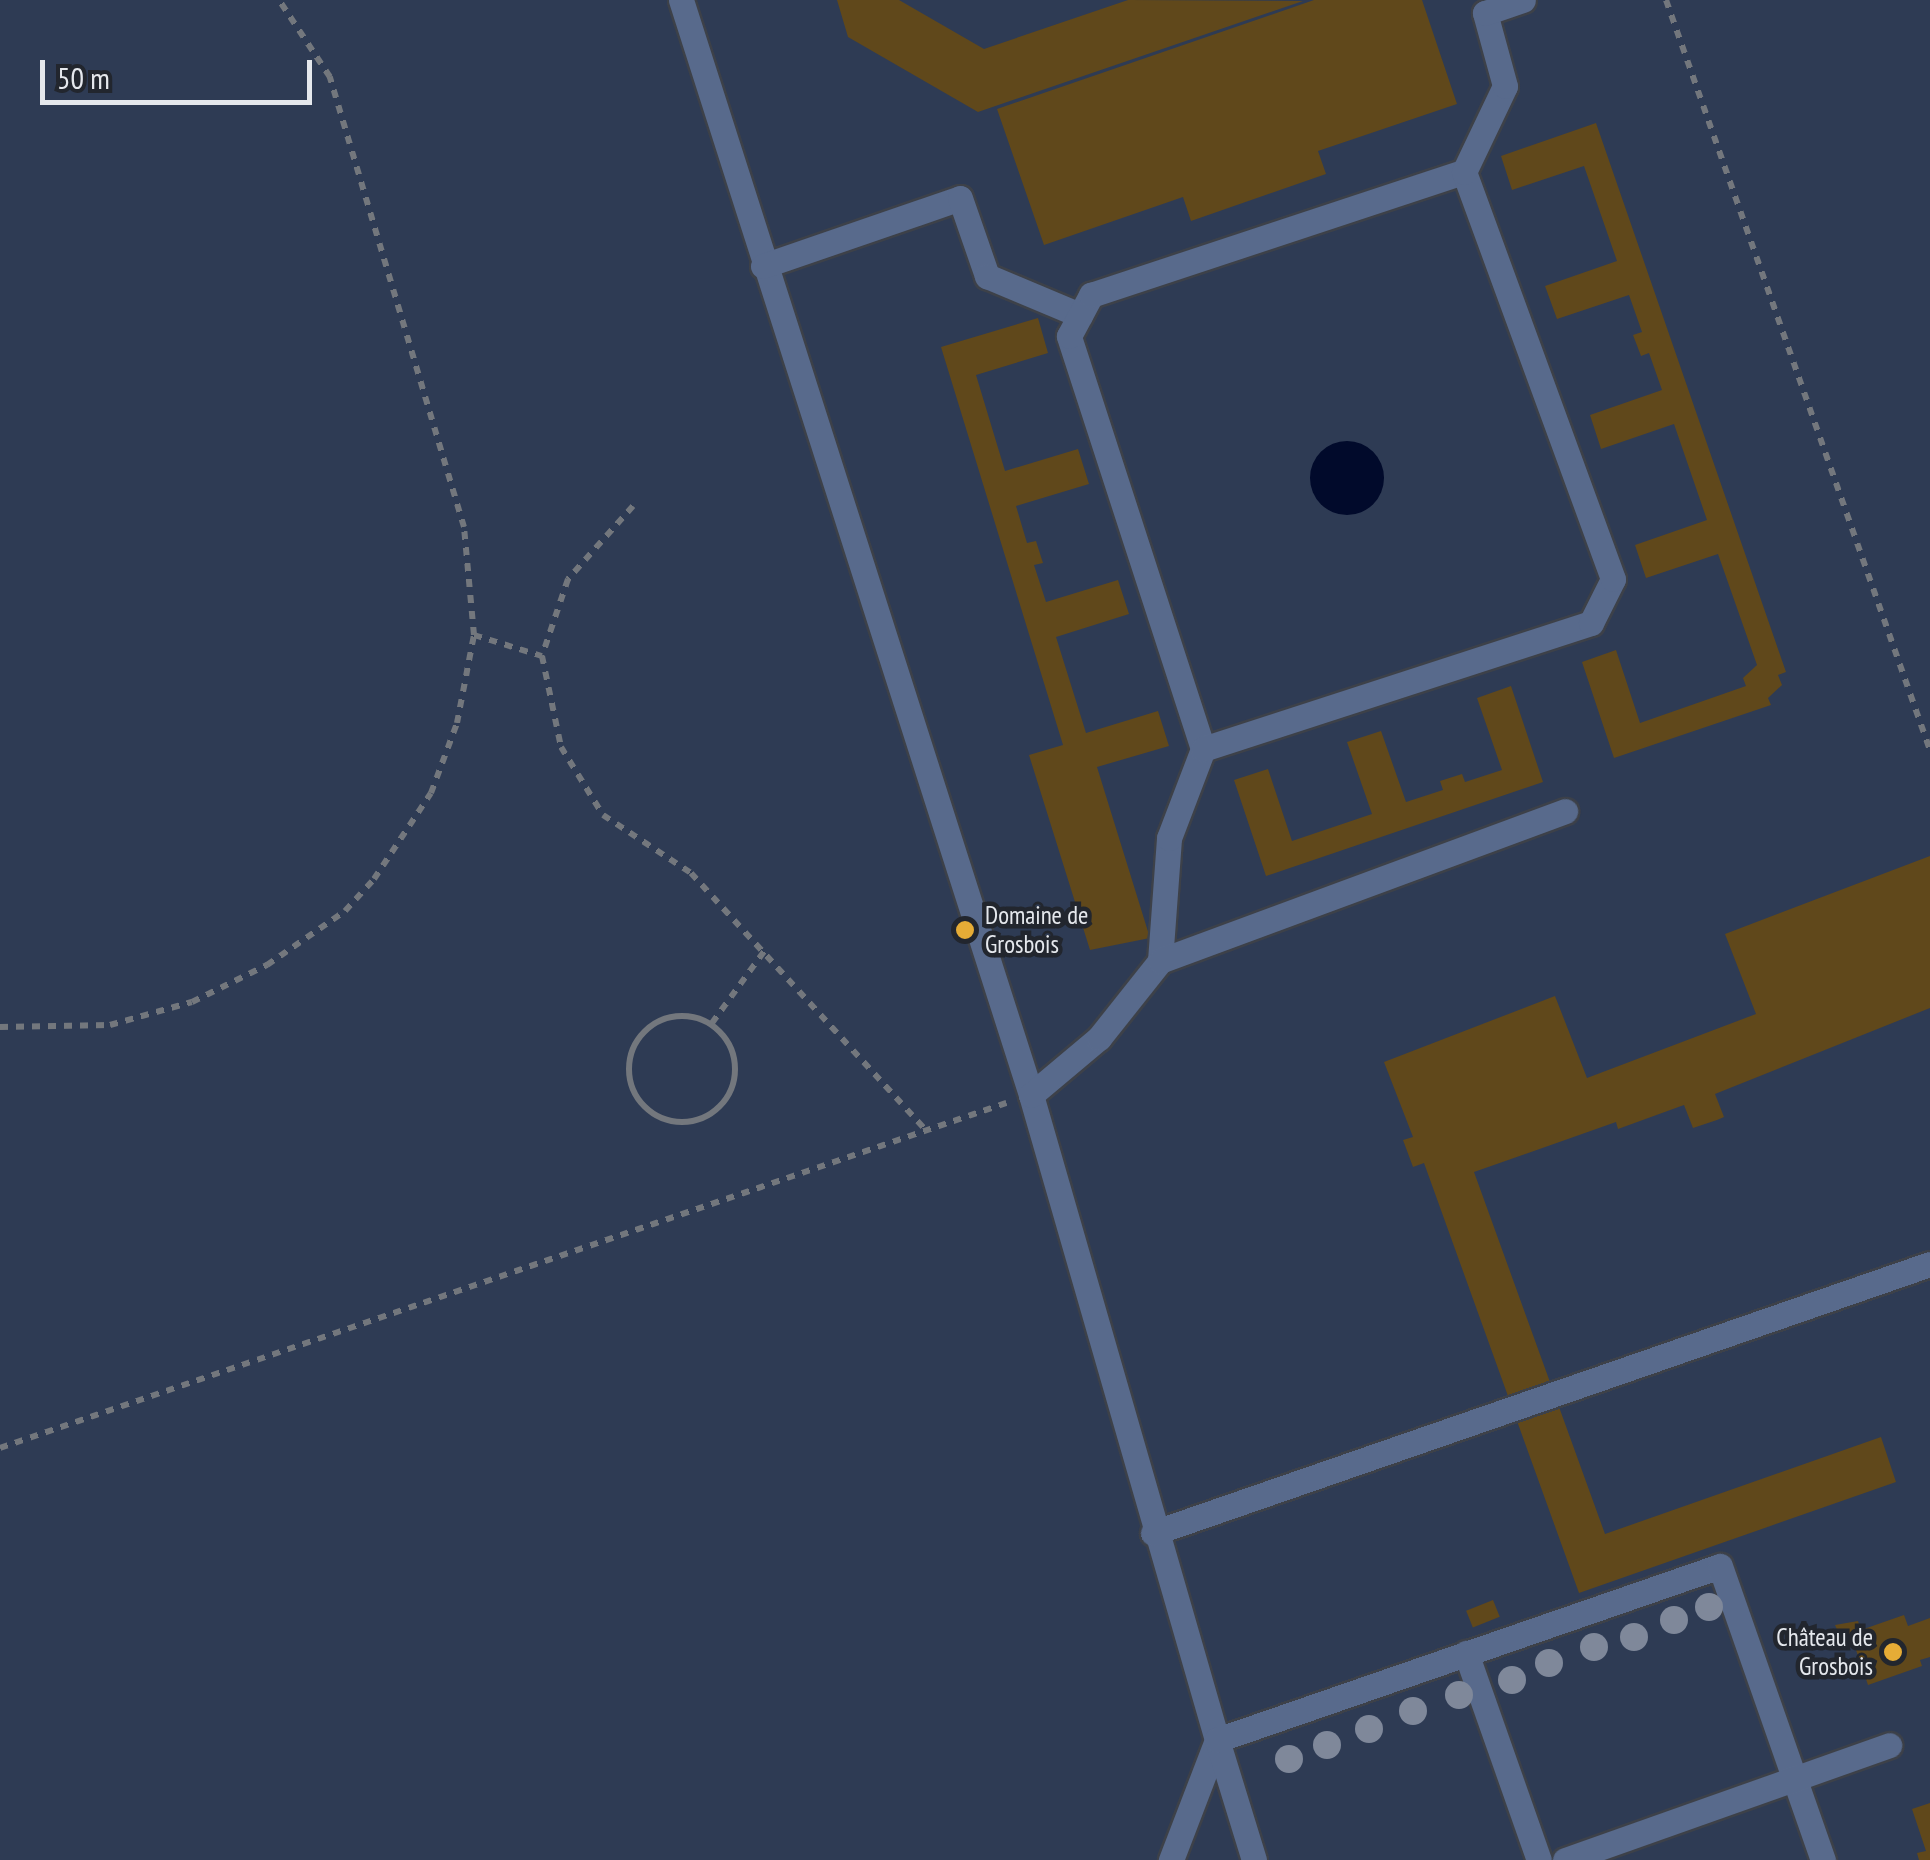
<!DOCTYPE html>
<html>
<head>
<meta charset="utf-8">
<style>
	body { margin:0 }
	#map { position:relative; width:1930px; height:1860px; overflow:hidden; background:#22262e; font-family:"PT Sans Narrow",sans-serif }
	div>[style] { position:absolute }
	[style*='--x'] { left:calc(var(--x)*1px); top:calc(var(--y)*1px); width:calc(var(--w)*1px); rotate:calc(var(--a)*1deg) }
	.green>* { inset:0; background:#2e3b54; transform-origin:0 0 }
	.water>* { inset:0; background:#010a2b }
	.round { border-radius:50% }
	.building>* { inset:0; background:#60481b; transform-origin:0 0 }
	.path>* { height:6px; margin-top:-3px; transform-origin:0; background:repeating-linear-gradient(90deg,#73777d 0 8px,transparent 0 16px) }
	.path>.ring { margin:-3px; padding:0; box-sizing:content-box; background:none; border:6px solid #73777d; border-radius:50% }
	.roads { filter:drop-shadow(2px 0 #3d4149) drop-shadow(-2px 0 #3d4149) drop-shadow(0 2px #3d4149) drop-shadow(0 -2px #3d4149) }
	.minor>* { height:25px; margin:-12.5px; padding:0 12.5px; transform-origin:12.5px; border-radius:12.5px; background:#586a8c }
	.trees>* { width:28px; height:28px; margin:-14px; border-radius:50%; background:#7f889a }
	.dots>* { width:28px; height:28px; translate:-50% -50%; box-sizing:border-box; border:5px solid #22262e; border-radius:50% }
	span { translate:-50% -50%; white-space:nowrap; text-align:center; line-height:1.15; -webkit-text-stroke:9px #22262e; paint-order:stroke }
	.poi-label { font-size:25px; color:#e5e8ed }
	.left { translate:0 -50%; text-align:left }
	.right { translate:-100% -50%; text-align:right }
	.scale { position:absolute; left:40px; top:60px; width:272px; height:45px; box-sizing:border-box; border:5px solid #e5e8ed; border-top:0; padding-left:12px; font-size:30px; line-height:35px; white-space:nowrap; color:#e5e8ed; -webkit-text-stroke:8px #22262e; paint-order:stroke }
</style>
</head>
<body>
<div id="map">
	<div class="green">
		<i style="left:0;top:0;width:1930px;height:1860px"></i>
	</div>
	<div class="water">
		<i class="round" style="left:1310px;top:441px;width:74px;height:74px"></i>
	</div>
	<div class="building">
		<i style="clip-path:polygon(837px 0,899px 0,984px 49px,1128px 0,1303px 1px,978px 112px,848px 37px)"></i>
		<i style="clip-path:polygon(1314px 0,1422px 0,1457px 104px,1318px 151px,1326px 174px,1191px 221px,1183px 197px,1044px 245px,997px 109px)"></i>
		<i style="clip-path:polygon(1596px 123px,1786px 672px,1778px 675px,1782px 685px,1768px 698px,1771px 705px,1614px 758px,1582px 662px,1616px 650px,1640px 723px,1746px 686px,1743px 678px,1757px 665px,1718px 554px,1646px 578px,1635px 545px,1707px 520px,1674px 424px,1601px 449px,1590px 415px,1662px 390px,1649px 353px,1641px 356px,1633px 335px,1642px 332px,1629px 295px,1557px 319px,1545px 286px,1617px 261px,1584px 166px,1512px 190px,1501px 156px)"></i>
		<i style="clip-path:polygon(1038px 318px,1048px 353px,976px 375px,1005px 471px,1078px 449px,1089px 484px,1016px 506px,1027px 543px,1036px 541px,1043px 563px,1034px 565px,1046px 602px,1118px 580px,1129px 614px,1056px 637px,1086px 733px,1158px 711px,1169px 746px,1097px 767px,1150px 938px,1090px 950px,1029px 755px,1063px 745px,941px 347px)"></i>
		<i style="clip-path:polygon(1511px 686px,1543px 782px,1266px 876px,1234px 780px,1268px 769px,1292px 841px,1372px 814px,1347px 742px,1381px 731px,1406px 802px,1443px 790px,1440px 781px,1462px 774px,1465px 782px,1502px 770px,1477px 698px)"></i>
		<i style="clip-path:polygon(1930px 856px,1930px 1008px,1715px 1094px,1724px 1117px,1717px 1120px,1693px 1128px,1684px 1105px,1618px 1129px,1616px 1122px,1474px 1172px,1605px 1534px,1881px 1437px,1896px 1482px,1579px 1593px,1424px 1163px,1413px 1167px,1403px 1140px,1413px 1137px,1384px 1062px,1555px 996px,1587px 1078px,1756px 1014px,1725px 934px)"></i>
		<i style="left:1493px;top:1600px;width:18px;height:29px;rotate:68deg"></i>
		<i style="clip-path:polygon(1904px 1615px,1908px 1626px,1930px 1618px,1930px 1657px,1920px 1660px,1922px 1666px,1868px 1685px,1854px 1644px,1845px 1648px,1835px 1625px,1858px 1621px,1861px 1630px)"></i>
		<i style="clip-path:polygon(1930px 1803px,1930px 1860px,1919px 1860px,1917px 1853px,1926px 1851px,1912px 1809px)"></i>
	</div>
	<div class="path">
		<i style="--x:1666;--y:0;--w:795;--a:70.61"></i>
		<i style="--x:633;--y:506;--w:98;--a:131.7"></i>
		<i style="--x:568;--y:579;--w:81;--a:108.7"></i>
		<i style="--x:542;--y:656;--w:93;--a:78.2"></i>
		<i style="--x:561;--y:747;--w:80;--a:58.3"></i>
		<i style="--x:603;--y:815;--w:105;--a:33.4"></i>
		<i style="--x:691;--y:873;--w:345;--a:47.6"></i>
		<i style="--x:474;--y:635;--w:71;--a:17.2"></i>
		<i class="ring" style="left:629px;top:1016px;width:100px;height:100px"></i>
		<i style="--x:712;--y:1023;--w:90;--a:-54"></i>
		<i style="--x:0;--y:1027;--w:110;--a:-1"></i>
		<i style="--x:110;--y:1025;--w:85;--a:-15.7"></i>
		<i style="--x:192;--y:1002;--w:84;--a:-26.3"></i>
		<i style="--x:267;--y:965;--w:95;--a:-34.7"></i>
		<i style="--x:345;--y:911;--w:43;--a:-47.8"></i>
		<i style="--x:374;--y:879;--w:103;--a:-56.5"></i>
		<i style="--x:431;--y:793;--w:75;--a:-69.6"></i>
		<i style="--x:457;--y:723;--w:90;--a:-79.1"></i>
		<i style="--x:474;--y:635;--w:108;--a:-95.3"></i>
		<i style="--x:464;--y:527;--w:470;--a:-106.6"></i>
		<i style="--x:330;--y:77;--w:92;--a:-123.5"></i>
		<i style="--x:0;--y:1448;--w:1064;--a:-18.93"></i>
	</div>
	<div class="roads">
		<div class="minor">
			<i style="--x:681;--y:0;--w:1150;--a:72.27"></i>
			<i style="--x:1031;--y:1095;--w:671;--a:73.91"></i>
			<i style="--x:1217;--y:1740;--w:129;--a:111"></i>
			<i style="--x:763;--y:266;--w:208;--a:-19"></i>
			<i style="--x:960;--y:198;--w:83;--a:70.9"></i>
			<i style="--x:987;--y:276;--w:101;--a:22.8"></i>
			<i style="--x:1203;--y:749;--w:434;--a:-108"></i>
			<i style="--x:1069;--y:336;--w:47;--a:-61.8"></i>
			<i style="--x:1091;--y:295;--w:393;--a:-18.3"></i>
			<i style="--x:1160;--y:961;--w:123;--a:-85.8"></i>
			<i style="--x:1169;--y:838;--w:95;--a:-69.1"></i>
			<i style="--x:1203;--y:749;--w:408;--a:-18"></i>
			<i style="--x:1591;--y:623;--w:49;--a:-63.4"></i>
			<i style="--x:1613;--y:579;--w:433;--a:-110.1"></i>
			<i style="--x:1464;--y:172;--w:95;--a:-64.5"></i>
			<i style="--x:1505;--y:86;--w:76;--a:-105.3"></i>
			<i style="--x:1485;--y:13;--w:40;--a:-18.9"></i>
			<i style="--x:1031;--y:1095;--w:89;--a:-40"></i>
			<i style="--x:1099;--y:1038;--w:98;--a:-51.6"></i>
			<i style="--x:1160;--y:961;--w:432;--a:-20.3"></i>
			<i style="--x:1153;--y:1533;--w:822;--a:-19.1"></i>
			<i style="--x:1466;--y:1653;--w:219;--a:70.6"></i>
			<i style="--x:1254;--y:1860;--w:126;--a:-107.1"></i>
			<i style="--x:1217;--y:1740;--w:532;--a:-19.08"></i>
			<i style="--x:1720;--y:1566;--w:312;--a:70.7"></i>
			<i style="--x:1565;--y:1860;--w:344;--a:-19.5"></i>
		</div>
	</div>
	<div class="trees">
		<i style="left:1709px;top:1607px"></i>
		<i style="left:1674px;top:1620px"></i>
		<i style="left:1634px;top:1637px"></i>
		<i style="left:1594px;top:1647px"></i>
		<i style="left:1549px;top:1663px"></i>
		<i style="left:1512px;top:1680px"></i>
		<i style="left:1459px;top:1695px"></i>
		<i style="left:1413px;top:1711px"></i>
		<i style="left:1369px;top:1729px"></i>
		<i style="left:1327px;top:1745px"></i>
		<i style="left:1289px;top:1759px"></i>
	</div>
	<div class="dots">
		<i style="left:965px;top:930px;background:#e6ac36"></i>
		<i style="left:1893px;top:1652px;background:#e6ac36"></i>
	</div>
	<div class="poi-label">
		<span class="left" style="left:985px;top:930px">Domaine de<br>Grosbois</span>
		<span class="right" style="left:1873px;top:1652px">Château de<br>Grosbois</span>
	</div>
	<div class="scale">50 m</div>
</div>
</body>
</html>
